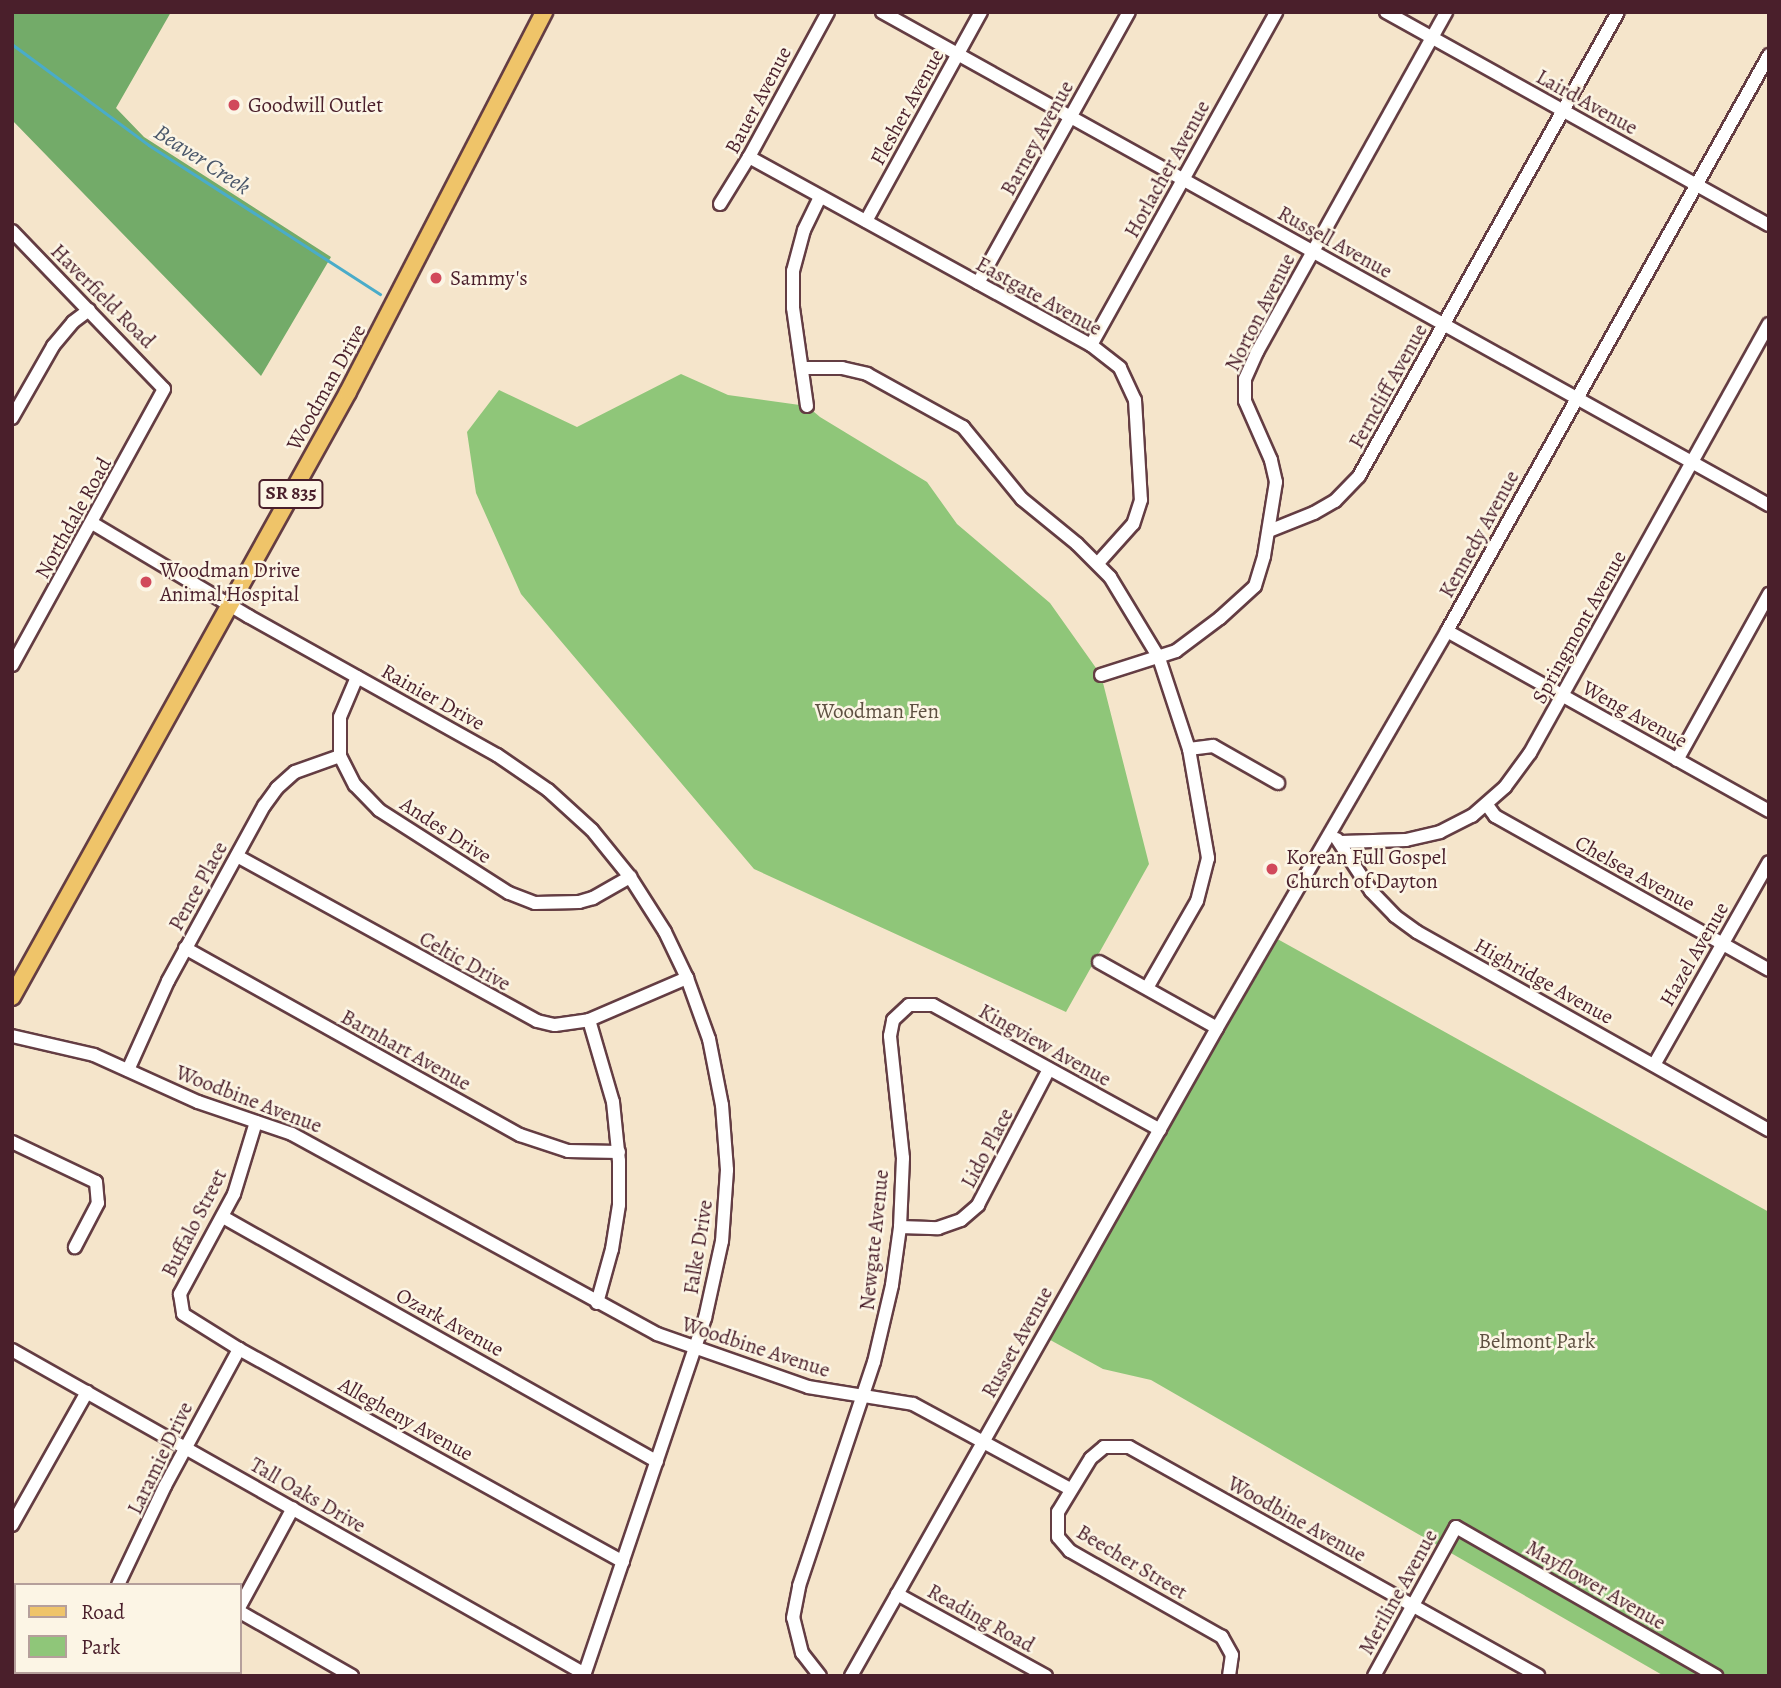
<!DOCTYPE html>
<html>
<head>
<meta charset="utf-8">
<style>
	body { margin:0 }
	#map { position:relative; width:1781px; height:1688px; overflow:hidden; background:#f5e5cb; font-family:Alegreya,serif }
	div>[style] { position:absolute }
	[style*='--x'] { left:calc(var(--x)*1px); top:calc(var(--y)*1px); width:calc(var(--w)*1px); rotate:calc(var(--a)*1deg) }
	.green>* { inset:0; background:#8fc679 }
	.forest>* { inset:0; background:#73ab69 }
	.stream>* { height:2.5px; margin:-1.25px; padding:0 1.25px; transform-origin:1.25px; border-radius:1.25px; background:#4aacc9 }
	.roads { filter:drop-shadow(2px 0 #643d43) drop-shadow(-2px 0 #643d43) drop-shadow(0 2px #643d43) drop-shadow(0 -2px #643d43) }
	.minor>* { height:12px; margin:-6px; padding:0 6px; transform-origin:6px; border-radius:6px; background:#fff }
	.major>* { height:16px; margin:-8px; padding:0 8px; transform-origin:8px; border-radius:8px; background:#efc469 }
	.dots>* { width:19px; height:19px; translate:-50% -50%; box-sizing:border-box; border:4px solid #fcf5e5; border-radius:50% }
	span { translate:-50% -50%; white-space:nowrap; text-align:center; line-height:1.15; -webkit-text-stroke:5px #fcf5e5; paint-order:stroke }
	.shield-label span { padding:2px 5px; background:#fcf5e5; border:2px solid; border-radius:5px; -webkit-text-stroke-width:0 }
	.shield-label { font-size:19px; color:#4a1f2b; font-weight:700 }
	.street-label { font-size:21px; color:#4a1f2b }
	.poi-label { font-size:21px; color:#4a1f2b }
	.left { translate:0 -50%; text-align:left }
	.park-label { font-size:21px; color:#5f5142 }
	.water-label { font-size:23px; color:#4a576a; font-style:italic }
	.frame { position:absolute; inset:0; border:14px solid #4a1f2b; pointer-events:none }
	.legend { position:absolute; left:14px; top:1583px; width:228px; height:91px; box-sizing:border-box; background:#fcf5e5; border:2px solid #b59f9b; margin:0; padding:9px 12px; list-style:none; font-size:21px; color:#4a1f2b }
	.legend li { display:flex; align-items:center; gap:14px; height:35px }
	.legend b { width:35px; border:2px solid #b59f9b }
</style>
</head>
<body>
<div id="map">
	<div class="green">
		<i style="clip-path:polygon(681px 374px,728px 395px,807px 406px,820px 417px,927px 482px,957px 524px,1050px 603px,1101px 675px,1149px 864px,1066px 1012px,754px 869px,521px 594px,476px 493px,467px 432px,499px 390px,577px 427px)"></i>
		<i style="clip-path:polygon(1272px 936px,1769px 1212px,1769px 1676px,1664px 1676px,1151px 1380px,1103px 1369px,1043px 1336px)"></i>
	</div>
	<div class="forest">
		<i style="clip-path:polygon(12px 12px,171px 12px,116px 108px,144px 137px,331px 257px,261px 376px,12px 120px)"></i>
	</div>
	<div class="stream">
		<i style="--x:12;--y:44;--w:170;--a:36.4"></i>
		<i style="--x:149;--y:145;--w:275;--a:32.8"></i>
	</div>
	<div class="roads">
		<div class="minor">
			<i style="--x:882;--y:12;--w:1015;--a:29.07"></i>
			<i style="--x:1386;--y:12;--w:438;--a:29.1"></i>
			<i style="--x:749;--y:157;--w:390;--a:28.8"></i>
			<i style="--x:1091;--y:345;--w:37;--a:38"></i>
			<i style="--x:1120;--y:368;--w:35;--a:65"></i>
			<i style="--x:1135;--y:400;--w:100;--a:86.6"></i>
			<i style="--x:1141;--y:500;--w:25;--a:108"></i>
			<i style="--x:1133;--y:524;--w:52;--a:131.9"></i>
			<i style="--x:720;--y:204;--w:55;--a:-58.3"></i>
			<i style="--x:749;--y:157;--w:165;--a:-61.4"></i>
			<i style="--x:866;--y:221;--w:239;--a:-61.2"></i>
			<i style="--x:12;--y:231;--w:219;--a:46.1"></i>
			<i style="--x:164;--y:389;--w:315;--a:118.8"></i>
			<i style="--x:978;--y:283;--w:310;--a:-60.9"></i>
			<i style="--x:1091;--y:345;--w:381;--a:-60.9"></i>
			<i style="--x:803;--y:368;--w:39;--a:0"></i>
			<i style="--x:842;--y:368;--w:26;--a:13"></i>
			<i style="--x:867;--y:374;--w:110;--a:28.9"></i>
			<i style="--x:963;--y:427;--w:93;--a:50.7"></i>
			<i style="--x:1022;--y:499;--w:71;--a:39.3"></i>
			<i style="--x:1077;--y:544;--w:47;--a:45"></i>
			<i style="--x:1110;--y:577;--w:95;--a:58.8"></i>
			<i style="--x:1159;--y:658;--w:96;--a:71.8"></i>
			<i style="--x:1189;--y:749;--w:111;--a:80.1"></i>
			<i style="--x:1208;--y:858;--w:44;--a:104.3"></i>
			<i style="--x:1197;--y:901;--w:100;--a:119.9"></i>
			<i style="--x:807;--y:406;--w:99;--a:-98.1"></i>
			<i style="--x:793;--y:308;--w:37;--a:-90"></i>
			<i style="--x:793;--y:271;--w:42;--a:-75"></i>
			<i style="--x:804;--y:230;--w:37;--a:-64"></i>
			<i style="--x:12;--y:418;--w:83;--a:-60.3"></i>
			<i style="--x:53;--y:346;--w:31;--a:-50"></i>
			<i style="--x:73;--y:322;--w:20;--a:-37"></i>
			<i style="--x:92;--y:523;--w:182;--a:30.8"></i>
			<i style="--x:248;--y:616;--w:285;--a:29.2"></i>
			<i style="--x:497;--y:755;--w:62;--a:34.5"></i>
			<i style="--x:548;--y:790;--w:59;--a:42.3"></i>
			<i style="--x:592;--y:830;--w:60;--a:51"></i>
			<i style="--x:630;--y:877;--w:65;--a:57.5"></i>
			<i style="--x:665;--y:932;--w:51;--a:64.4"></i>
			<i style="--x:687;--y:978;--w:65;--a:70.2"></i>
			<i style="--x:709;--y:1039;--w:67;--a:78.9"></i>
			<i style="--x:722;--y:1105;--w:65;--a:85.6"></i>
			<i style="--x:727;--y:1170;--w:71;--a:94"></i>
			<i style="--x:722;--y:1241;--w:79;--a:102.4"></i>
			<i style="--x:705;--y:1318;--w:378;--a:108.7"></i>
			<i style="--x:1269;--y:531;--w:48;--a:-21.8"></i>
			<i style="--x:1314;--y:513;--w:24;--a:-30"></i>
			<i style="--x:1335;--y:501;--w:35;--a:-46"></i>
			<i style="--x:1359;--y:476;--w:531;--a:-60.83"></i>
			<i style="--x:1447;--y:631;--w:369;--a:29.2"></i>
			<i style="--x:1101;--y:675;--w:79;--a:-17.7"></i>
			<i style="--x:1176;--y:651;--w:55;--a:-36.9"></i>
			<i style="--x:1220;--y:618;--w:47;--a:-42.4"></i>
			<i style="--x:1255;--y:586;--w:31;--a:-73"></i>
			<i style="--x:1264;--y:556;--w:75;--a:-80.8"></i>
			<i style="--x:1276;--y:482;--w:23;--a:-103"></i>
			<i style="--x:1271;--y:460;--w:64;--a:-113.8"></i>
			<i style="--x:1245;--y:401;--w:22;--a:-90"></i>
			<i style="--x:1245;--y:379;--w:30;--a:-66"></i>
			<i style="--x:1257;--y:352;--w:389;--a:-60.9"></i>
			<i style="--x:357;--y:677;--w:43;--a:113"></i>
			<i style="--x:340;--y:717;--w:39;--a:90"></i>
			<i style="--x:340;--y:756;--w:33;--a:63"></i>
			<i style="--x:355;--y:785;--w:35;--a:46"></i>
			<i style="--x:379;--y:810;--w:154;--a:32.6"></i>
			<i style="--x:509;--y:893;--w:28;--a:21"></i>
			<i style="--x:535;--y:903;--w:44;--a:-1.3"></i>
			<i style="--x:579;--y:902;--w:15;--a:-16"></i>
			<i style="--x:593;--y:898;--w:43;--a:-29.6"></i>
			<i style="--x:1189;--y:749;--w:24;--a:-7"></i>
			<i style="--x:1213;--y:746;--w:75;--a:29.6"></i>
			<i style="--x:1677;--y:760;--w:190;--a:-61"></i>
			<i style="--x:1487;--y:805;--w:14;--a:54"></i>
			<i style="--x:1495;--y:816;--w:314;--a:29.3"></i>
			<i style="--x:1337;--y:839;--w:62;--a:56.8"></i>
			<i style="--x:1371;--y:891;--w:35;--a:46"></i>
			<i style="--x:1395;--y:916;--w:27;--a:36"></i>
			<i style="--x:1417;--y:932;--w:404;--a:29.4"></i>
			<i style="--x:1341;--y:842;--w:65;--a:-1.8"></i>
			<i style="--x:1406;--y:840;--w:35;--a:-13"></i>
			<i style="--x:1440;--y:832;--w:36;--a:-27"></i>
			<i style="--x:1472;--y:816;--w:44;--a:-41.3"></i>
			<i style="--x:1505;--y:787;--w:42;--a:-53.7"></i>
			<i style="--x:1530;--y:753;--w:491;--a:-60.9"></i>
			<i style="--x:237;--y:856;--w:342;--a:28.8"></i>
			<i style="--x:537;--y:1021;--w:18;--a:13"></i>
			<i style="--x:555;--y:1025;--w:34;--a:-8"></i>
			<i style="--x:589;--y:1020;--w:107;--a:-23.2"></i>
			<i style="--x:185;--y:948;--w:384;--a:29.2"></i>
			<i style="--x:520;--y:1135;--w:51;--a:18.4"></i>
			<i style="--x:568;--y:1151;--w:51;--a:1.1"></i>
			<i style="--x:1099;--y:962;--w:135;--a:29.2"></i>
			<i style="--x:589;--y:1020;--w:85;--a:73.7"></i>
			<i style="--x:613;--y:1102;--w:59;--a:84.2"></i>
			<i style="--x:619;--y:1161;--w:44;--a:90"></i>
			<i style="--x:619;--y:1205;--w:45;--a:99"></i>
			<i style="--x:612;--y:1249;--w:56;--a:105.5"></i>
			<i style="--x:12;--y:1036;--w:84;--a:13"></i>
			<i style="--x:94;--y:1055;--w:114;--a:24.3"></i>
			<i style="--x:198;--y:1102;--w:99;--a:18.8"></i>
			<i style="--x:292;--y:1134;--w:416;--a:28.7"></i>
			<i style="--x:657;--y:1334;--w:160;--a:19.3"></i>
			<i style="--x:808;--y:1387;--w:106;--a:9.2"></i>
			<i style="--x:913;--y:1404;--w:179;--a:28.4"></i>
			<i style="--x:1654;--y:1065;--w:233;--a:-60.5"></i>
			<i style="--x:128;--y:1070;--w:98;--a:-65.8"></i>
			<i style="--x:168;--y:981;--w:200;--a:-61.3"></i>
			<i style="--x:264;--y:806;--w:22;--a:-54"></i>
			<i style="--x:277;--y:788;--w:24;--a:-42"></i>
			<i style="--x:295;--y:772;--w:48;--a:-19.6"></i>
			<i style="--x:256;--y:1122;--w:75;--a:107"></i>
			<i style="--x:234;--y:1194;--w:114;--a:118.4"></i>
			<i style="--x:180;--y:1294;--w:20;--a:81"></i>
			<i style="--x:183;--y:1314;--w:66;--a:32"></i>
			<i style="--x:239;--y:1349;--w:439;--a:29"></i>
			<i style="--x:12;--y:1142;--w:93;--a:25.5"></i>
			<i style="--x:96;--y:1182;--w:21;--a:85"></i>
			<i style="--x:98;--y:1203;--w:50;--a:117.6"></i>
			<i style="--x:223;--y:1217;--w:498;--a:29.4"></i>
			<i style="--x:900;--y:1227;--w:38;--a:2"></i>
			<i style="--x:938;--y:1228;--w:24;--a:-19"></i>
			<i style="--x:961;--y:1220;--w:23;--a:-41"></i>
			<i style="--x:978;--y:1205;--w:153;--a:-62.4"></i>
			<i style="--x:12;--y:1350;--w:658;--a:29.49"></i>
			<i style="--x:12;--y:1525;--w:153;--a:-60.6"></i>
			<i style="--x:118;--y:1585;--w:110;--a:-64.6"></i>
			<i style="--x:165;--y:1486;--w:156;--a:-61.6"></i>
			<i style="--x:897;--y:1594;--w:170;--a:28.8"></i>
			<i style="--x:240;--y:1606;--w:111;--a:-61.6"></i>
			<i style="--x:240;--y:1612;--w:129;--a:29.7"></i>
			<i style="--x:67;--y:1676;--w:4;--a:-63"></i>
			<i style="--x:820;--y:1676;--w:29;--a:-128"></i>
			<i style="--x:802;--y:1653;--w:36;--a:-104"></i>
			<i style="--x:793;--y:1618;--w:33;--a:-79"></i>
			<i style="--x:799;--y:1586;--w:236;--a:-71.5"></i>
			<i style="--x:874;--y:1362;--w:79;--a:-76.8"></i>
			<i style="--x:892;--y:1285;--w:59;--a:-82.1"></i>
			<i style="--x:900;--y:1227;--w:69;--a:-87.5"></i>
			<i style="--x:903;--y:1158;--w:123;--a:-96.1"></i>
			<i style="--x:890;--y:1036;--w:16;--a:-79"></i>
			<i style="--x:893;--y:1020;--w:22;--a:-43"></i>
			<i style="--x:909;--y:1005;--w:24;--a:0"></i>
			<i style="--x:933;--y:1005;--w:259;--a:28.8"></i>
			<i style="--x:851;--y:1676;--w:744;--a:-60.54"></i>
			<i style="--x:1217;--y:1028;--w:459;--a:-59.9"></i>
			<i style="--x:1447;--y:631;--w:660;--a:-60.79"></i>
			<i style="--x:1229;--y:1676;--w:21;--a:-82"></i>
			<i style="--x:1232;--y:1655;--w:21;--a:-119"></i>
			<i style="--x:1222;--y:1637;--w:175;--a:-150.5"></i>
			<i style="--x:1070;--y:1551;--w:18;--a:-131"></i>
			<i style="--x:1058;--y:1537;--w:25;--a:-90"></i>
			<i style="--x:1058;--y:1512;--w:63;--a:-58.6"></i>
			<i style="--x:1091;--y:1458;--w:17;--a:-40"></i>
			<i style="--x:1104;--y:1447;--w:25;--a:0"></i>
			<i style="--x:1129;--y:1447;--w:469;--a:29.2"></i>
			<i style="--x:1374;--y:1676;--w:170;--a:-61.2"></i>
			<i style="--x:1456;--y:1527;--w:300;--a:29.8"></i>
		</div>
		<div class="major">
			<i style="--x:12;--y:997;--w:692;--a:-60.95"></i>
			<i style="--x:348;--y:392;--w:428;--a:-62.7"></i>
		</div>
	</div>
	<div class="dots">
		<i style="left:234px;top:105px;background:#d1495b"></i>
		<i style="left:436px;top:278px;background:#d1495b"></i>
		<i style="left:146px;top:582px;background:#d1495b"></i>
		<i style="left:1272px;top:869px;background:#d1495b"></i>
	</div>
	<div class="shield-label">
		<span style="left:291px;top:494px">SR 835</span>
	</div>
	<div class="street-label">
		<span style="left:758px;top:100px;rotate:-62deg">Bauer Avenue</span>
		<span style="left:1587px;top:102px;rotate:29deg">Laird Avenue</span>
		<span style="left:907px;top:107px;rotate:-61deg">Flesher Avenue</span>
		<span style="left:1037px;top:138px;rotate:-61deg">Barney Avenue</span>
		<span style="left:1167px;top:169px;rotate:-61deg">Horlacher Avenue</span>
		<span style="left:1335px;top:242px;rotate:29deg">Russell Avenue</span>
		<span style="left:103px;top:296px;rotate:45deg">Haverfield Road</span>
		<span style="left:1039px;top:296px;rotate:29deg">Eastgate Avenue</span>
		<span style="left:1260px;top:312px;rotate:-63deg">Norton Avenue</span>
		<span style="left:1388px;top:386px;rotate:-61deg">Ferncliff Avenue</span>
		<span style="left:326px;top:387px;rotate:-61deg">Woodman Drive</span>
		<span style="left:73px;top:518px;rotate:-61deg">Northdale Road</span>
		<span style="left:1479px;top:534px;rotate:-61deg">Kennedy Avenue</span>
		<span style="left:1579px;top:627px;rotate:-61deg">Springmont Avenue</span>
		<span style="left:433px;top:697px;rotate:29deg">Rainier Drive</span>
		<span style="left:1635px;top:714px;rotate:29deg">Weng Avenue</span>
		<span style="left:446px;top:830px;rotate:33deg">Andes Drive</span>
		<span style="left:1635px;top:873px;rotate:29deg">Chelsea Avenue</span>
		<span style="left:198px;top:886px;rotate:-61deg">Pence Place</span>
		<span style="left:1694px;top:954px;rotate:-60deg">Hazel Avenue</span>
		<span style="left:465px;top:961px;rotate:29deg">Celtic Drive</span>
		<span style="left:1544px;top:981px;rotate:29deg">Highridge Avenue</span>
		<span style="left:1045px;top:1045px;rotate:29deg">Kingview Avenue</span>
		<span style="left:406px;top:1050px;rotate:29deg">Barnhart Avenue</span>
		<span style="left:249px;top:1099px;rotate:21deg">Woodbine Avenue</span>
		<span style="left:987px;top:1148px;rotate:-62deg">Lido Place</span>
		<span style="left:194px;top:1223px;rotate:-63deg">Buffalo Street</span>
		<span style="left:874px;top:1240px;rotate:-84deg">Newgate Avenue</span>
		<span style="left:698px;top:1247px;rotate:-81deg">Falke Drive</span>
		<span style="left:450px;top:1322px;rotate:29deg">Ozark Avenue</span>
		<span style="left:1017px;top:1342px;rotate:-61deg">Russet Avenue</span>
		<span style="left:756px;top:1347px;rotate:18deg">Woodbine Avenue</span>
		<span style="left:406px;top:1419px;rotate:29deg">Allegheny Avenue</span>
		<span style="left:160px;top:1458px;rotate:-64deg">Laramie Drive</span>
		<span style="left:308px;top:1495px;rotate:30deg">Tall Oaks Drive</span>
		<span style="left:1297px;top:1519px;rotate:29deg">Woodbine Avenue</span>
		<span style="left:1132px;top:1562px;rotate:31deg">Beecher Street</span>
		<span style="left:1596px;top:1585px;rotate:30deg">Mayflower Avenue</span>
		<span style="left:1398px;top:1592px;rotate:-61deg">Meriline Avenue</span>
		<span style="left:981px;top:1618px;rotate:29deg">Reading Road</span>
	</div>
	<div class="poi-label">
		<span class="left" style="left:248px;top:105px">Goodwill Outlet</span>
		<span class="left" style="left:450px;top:278px">Sammy's</span>
		<span class="left" style="left:160px;top:582px">Woodman Drive<br>Animal Hospital</span>
		<span class="left" style="left:1286px;top:869px">Korean Full Gospel<br>Church of Dayton</span>
	</div>
	<div class="park-label">
		<span style="left:877px;top:711px">Woodman Fen</span>
		<span style="left:1537px;top:1341px">Belmont Park</span>
	</div>
	<div class="water-label">
		<span style="left:202px;top:160px;rotate:33deg">Beaver Creek</span>
	</div>
	<div class="frame"></div>
	<ul class="legend">
	<li><b style="height:9px;background:#efc469"></b>Road</li>
	<li><b style="height:19px;background:#8fc679"></b>Park</li>
	</ul>
</div>
</body>
</html>
